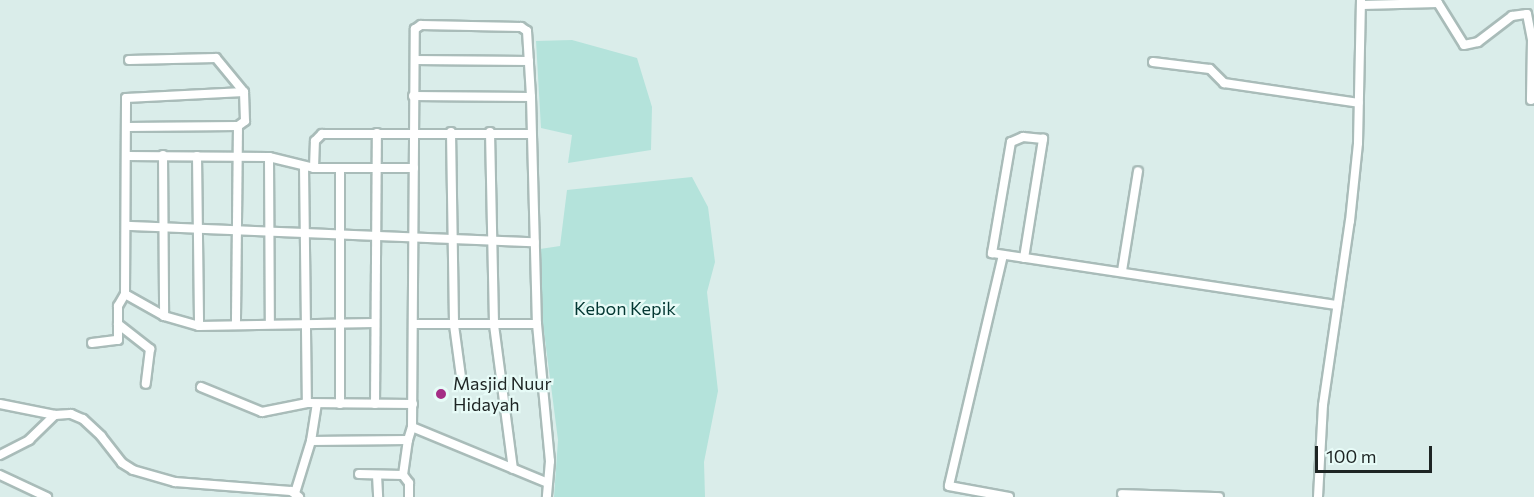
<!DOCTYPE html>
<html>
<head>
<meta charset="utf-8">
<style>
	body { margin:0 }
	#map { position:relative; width:1534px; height:497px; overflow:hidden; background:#daedea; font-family:Commissioner,sans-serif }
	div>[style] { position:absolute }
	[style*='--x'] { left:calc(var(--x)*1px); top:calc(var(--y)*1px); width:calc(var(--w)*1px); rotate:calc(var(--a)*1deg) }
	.green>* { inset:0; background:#b4e3db }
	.roads { filter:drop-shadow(2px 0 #a9bcb9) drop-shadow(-2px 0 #a9bcb9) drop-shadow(0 2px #a9bcb9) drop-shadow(0 -2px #a9bcb9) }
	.minor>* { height:8px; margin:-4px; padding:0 4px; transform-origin:4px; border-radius:4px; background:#fff }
	.dots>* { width:16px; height:16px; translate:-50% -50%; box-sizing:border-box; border:3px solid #e7fbf7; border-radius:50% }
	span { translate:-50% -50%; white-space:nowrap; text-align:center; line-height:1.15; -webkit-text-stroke:4.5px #e7fbf7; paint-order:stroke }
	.park-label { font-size:18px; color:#033732 }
	.poi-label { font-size:18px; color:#1e2524 }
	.left { translate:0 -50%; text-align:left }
	.scale { position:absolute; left:1315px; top:446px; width:117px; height:27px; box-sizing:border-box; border:3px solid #1e2524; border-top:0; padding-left:8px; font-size:18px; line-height:21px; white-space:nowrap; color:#1e2524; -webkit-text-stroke:4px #e7fbf7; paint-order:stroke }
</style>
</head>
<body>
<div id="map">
	<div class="green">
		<i style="clip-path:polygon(572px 40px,637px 58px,652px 107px,651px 150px,568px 163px,572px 135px,541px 128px,536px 41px)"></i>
		<i style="clip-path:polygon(692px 177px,708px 207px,715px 262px,707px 292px,718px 391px,704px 462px,705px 497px,554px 497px,558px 440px,543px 324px,540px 249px,560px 246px,567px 190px)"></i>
	</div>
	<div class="roads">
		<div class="minor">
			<i style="--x:1362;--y:5;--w:76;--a:-1.5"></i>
			<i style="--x:1438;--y:3;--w:49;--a:58.2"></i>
			<i style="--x:1464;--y:45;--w:14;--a:-12"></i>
			<i style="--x:1478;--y:42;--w:43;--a:-37.4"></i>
			<i style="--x:1512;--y:16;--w:15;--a:-8"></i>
			<i style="--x:1527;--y:14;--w:26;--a:79"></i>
			<i style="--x:1532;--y:40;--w:60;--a:91"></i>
			<i style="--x:129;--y:60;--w:87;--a:-1.3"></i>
			<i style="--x:216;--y:58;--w:44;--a:50.5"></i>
			<i style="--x:415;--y:60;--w:114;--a:0.5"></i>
			<i style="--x:1153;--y:62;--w:57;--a:7"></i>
			<i style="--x:1210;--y:69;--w:20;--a:45"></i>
			<i style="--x:1224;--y:83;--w:136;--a:8.4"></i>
			<i style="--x:413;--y:96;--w:118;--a:0.5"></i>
			<i style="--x:127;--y:127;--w:111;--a:-0.5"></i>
			<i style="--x:238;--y:126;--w:198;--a:90.6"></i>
			<i style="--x:451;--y:132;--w:193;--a:89.1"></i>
			<i style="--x:454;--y:325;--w:52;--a:82.3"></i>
			<i style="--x:490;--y:132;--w:193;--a:88.8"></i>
			<i style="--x:494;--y:325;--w:145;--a:82.5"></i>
			<i style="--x:163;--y:155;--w:161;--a:89.6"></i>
			<i style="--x:127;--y:156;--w:142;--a:0.4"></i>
			<i style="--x:269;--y:157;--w:46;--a:13.7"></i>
			<i style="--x:314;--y:168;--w:100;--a:0"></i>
			<i style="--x:197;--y:156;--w:170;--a:89.3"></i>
			<i style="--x:269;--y:157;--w:166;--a:89.7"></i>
			<i style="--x:304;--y:166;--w:237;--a:89.3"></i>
			<i style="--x:307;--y:403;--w:106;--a:0.5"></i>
			<i style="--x:314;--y:168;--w:27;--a:-88"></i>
			<i style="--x:315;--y:141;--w:10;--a:-45"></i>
			<i style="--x:322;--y:134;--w:209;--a:0"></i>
			<i style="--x:340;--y:169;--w:235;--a:90"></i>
			<i style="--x:129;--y:226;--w:406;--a:2.3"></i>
			<i style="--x:1003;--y:255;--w:237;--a:103.2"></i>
			<i style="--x:949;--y:486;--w:61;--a:10.4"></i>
			<i style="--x:1024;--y:258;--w:121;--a:-80.9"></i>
			<i style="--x:1043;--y:139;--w:20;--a:-174"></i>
			<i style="--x:1023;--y:137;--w:13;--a:157"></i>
			<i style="--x:1011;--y:142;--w:113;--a:99.7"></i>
			<i style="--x:992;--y:253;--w:349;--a:8.6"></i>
			<i style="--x:1122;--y:271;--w:101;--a:-80.9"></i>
			<i style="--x:125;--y:294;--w:45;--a:29.4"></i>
			<i style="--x:164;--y:316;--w:36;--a:16"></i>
			<i style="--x:199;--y:326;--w:176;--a:-1"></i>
			<i style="--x:118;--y:324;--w:41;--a:38"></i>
			<i style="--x:150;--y:349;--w:35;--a:97"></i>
			<i style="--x:413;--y:324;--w:124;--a:0"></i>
			<i style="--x:92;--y:343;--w:26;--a:-7"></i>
			<i style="--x:118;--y:340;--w:34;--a:-90"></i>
			<i style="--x:118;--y:306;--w:14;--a:-60"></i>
			<i style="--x:125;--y:294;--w:196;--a:-89.7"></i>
			<i style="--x:126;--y:98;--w:118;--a:-2.9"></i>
			<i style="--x:244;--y:92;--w:29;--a:88"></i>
			<i style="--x:245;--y:121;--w:9;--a:144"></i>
			<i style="--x:201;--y:387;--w:66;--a:22.3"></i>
			<i style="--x:262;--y:412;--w:46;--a:-11.3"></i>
			<i style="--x:0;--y:404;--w:56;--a:11.3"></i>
			<i style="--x:55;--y:415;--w:16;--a:-4"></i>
			<i style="--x:71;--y:414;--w:13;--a:23"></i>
			<i style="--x:83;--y:419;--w:25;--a:43"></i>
			<i style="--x:101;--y:436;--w:34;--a:52"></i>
			<i style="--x:122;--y:463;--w:13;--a:32"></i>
			<i style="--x:133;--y:470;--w:44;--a:15.9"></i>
			<i style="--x:175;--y:482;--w:116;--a:4.4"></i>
			<i style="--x:291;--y:491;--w:10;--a:37"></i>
			<i style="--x:375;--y:404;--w:271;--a:-89.6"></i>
			<i style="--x:412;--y:427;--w:147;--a:22.4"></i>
			<i style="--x:311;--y:441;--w:97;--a:-0.6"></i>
			<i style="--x:408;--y:440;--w:14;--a:-73"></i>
			<i style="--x:412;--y:427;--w:398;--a:-89.6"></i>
			<i style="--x:415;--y:29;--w:7;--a:-34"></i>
			<i style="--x:421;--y:25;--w:100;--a:1.1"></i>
			<i style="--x:521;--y:27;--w:7;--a:34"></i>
			<i style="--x:527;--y:31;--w:66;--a:86.5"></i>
			<i style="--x:531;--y:97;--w:227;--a:88.5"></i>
			<i style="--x:537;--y:324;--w:138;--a:84.6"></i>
			<i style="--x:550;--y:461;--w:36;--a:95"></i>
			<i style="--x:0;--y:455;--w:33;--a:-27"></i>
			<i style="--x:29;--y:440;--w:36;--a:-44"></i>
			<i style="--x:359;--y:474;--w:44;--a:1.3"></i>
			<i style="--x:403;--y:475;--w:10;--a:53"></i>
			<i style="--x:409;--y:483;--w:14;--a:90"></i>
			<i style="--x:0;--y:475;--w:52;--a:25.1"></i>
			<i style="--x:377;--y:475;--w:22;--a:87"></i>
			<i style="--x:403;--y:475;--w:35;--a:-82"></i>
			<i style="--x:295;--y:493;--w:54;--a:-72.9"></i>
			<i style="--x:311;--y:441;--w:36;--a:-81"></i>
			<i style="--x:1122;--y:494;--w:97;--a:1.8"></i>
			<i style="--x:1318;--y:497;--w:92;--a:-86.9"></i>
			<i style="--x:1323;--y:405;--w:186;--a:-81.7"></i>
			<i style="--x:1350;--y:221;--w:78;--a:-84.1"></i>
			<i style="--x:1358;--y:143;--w:143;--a:-88.8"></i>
		</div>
	</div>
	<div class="dots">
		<i style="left:441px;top:394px;background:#a52d85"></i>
	</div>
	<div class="park-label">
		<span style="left:625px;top:308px">Kebon Kepik</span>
	</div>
	<div class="poi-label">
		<span class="left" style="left:453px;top:394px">Masjid Nuur<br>Hidayah</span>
	</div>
	<div class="scale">100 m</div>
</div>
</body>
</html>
